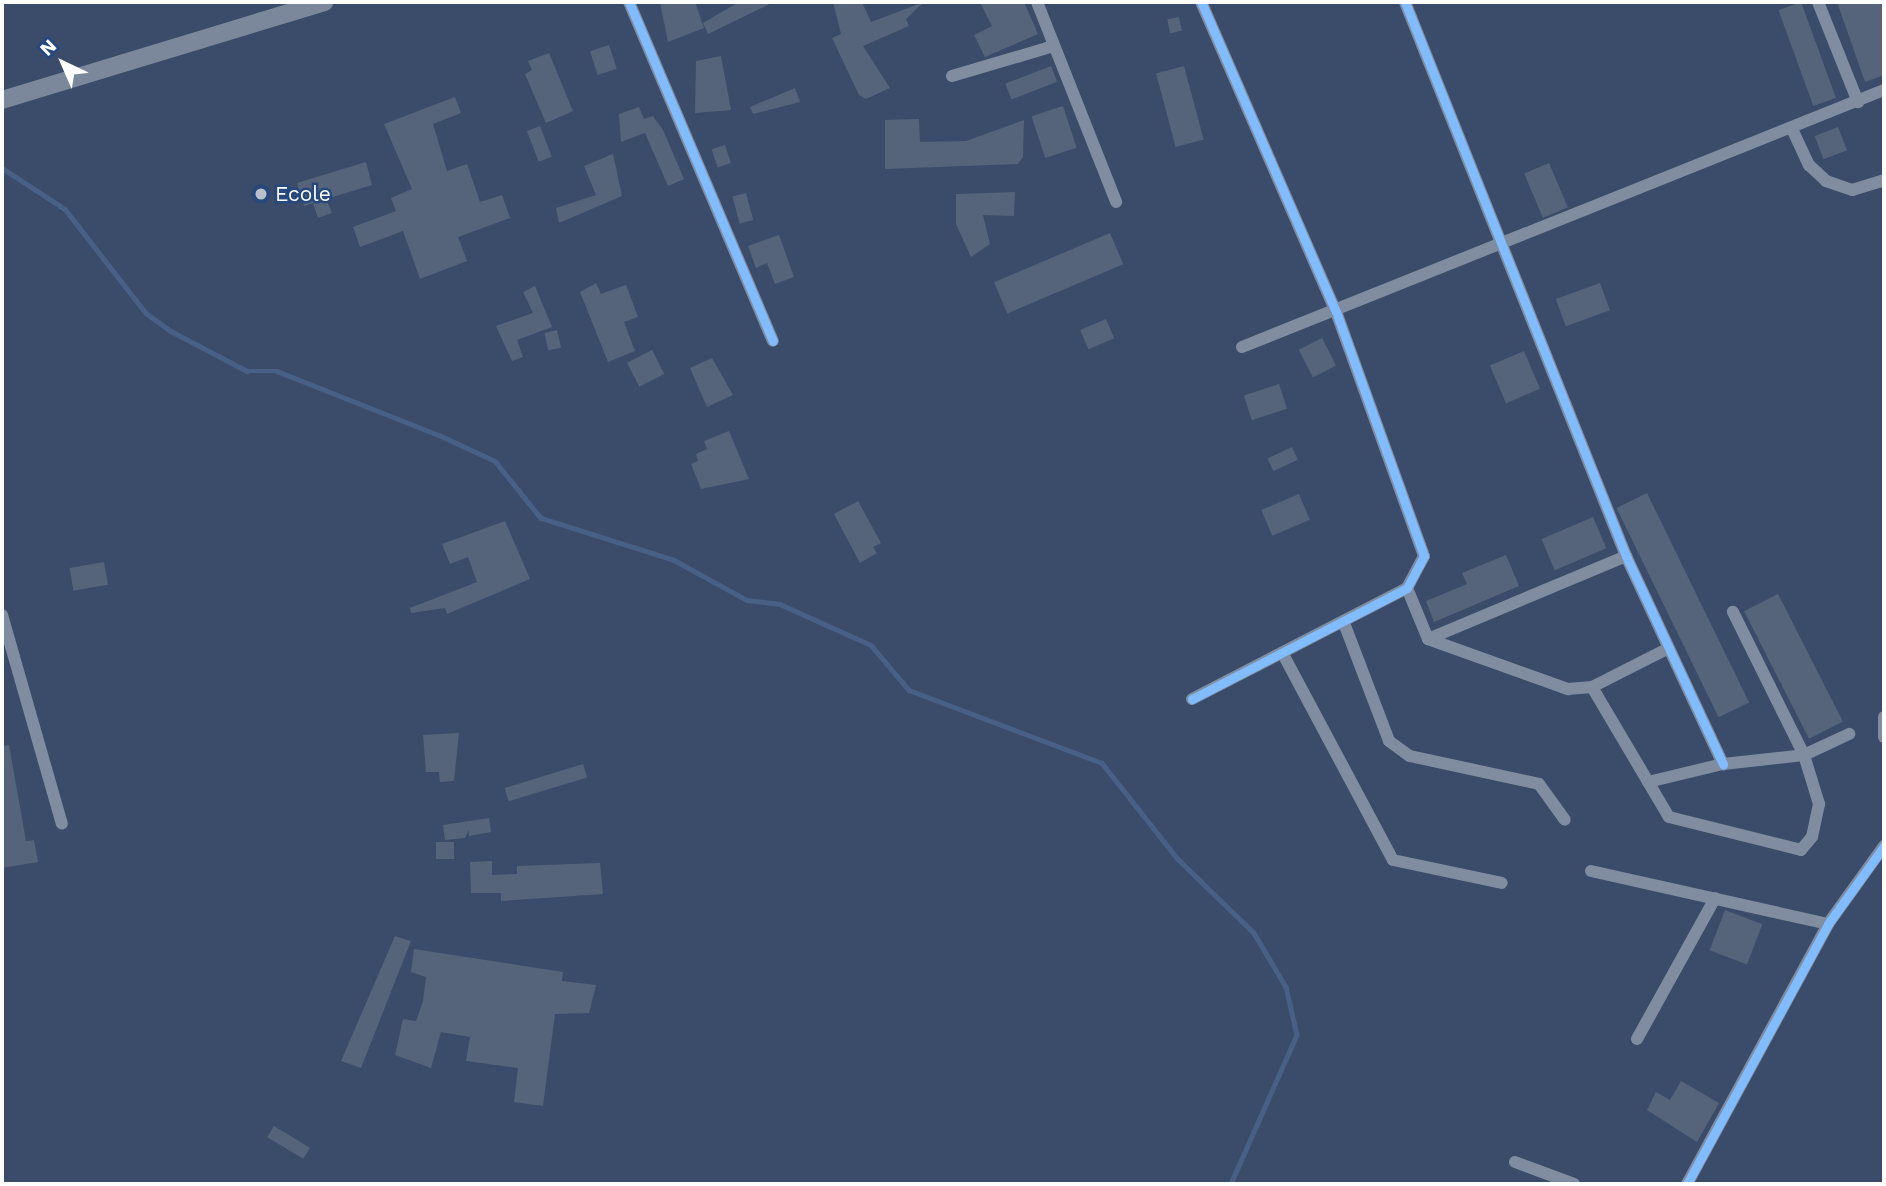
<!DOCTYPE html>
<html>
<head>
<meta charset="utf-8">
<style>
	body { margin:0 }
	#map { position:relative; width:1886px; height:1186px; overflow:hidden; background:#3a4c69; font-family:"Work Sans",sans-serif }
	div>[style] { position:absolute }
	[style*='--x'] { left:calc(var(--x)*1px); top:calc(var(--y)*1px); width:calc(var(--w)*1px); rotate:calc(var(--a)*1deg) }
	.stream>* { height:4.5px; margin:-2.25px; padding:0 2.25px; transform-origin:2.25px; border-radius:2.25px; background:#496086 }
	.building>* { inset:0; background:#55647b; transform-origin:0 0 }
	.street>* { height:12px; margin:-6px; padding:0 6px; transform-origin:6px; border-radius:6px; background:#808da0 }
	.secondary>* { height:18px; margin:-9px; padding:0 9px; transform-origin:9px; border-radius:9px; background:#7b889c }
	.cycleway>* { height:9px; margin:-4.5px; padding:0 4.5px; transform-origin:4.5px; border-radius:4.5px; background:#80bcff }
	.dots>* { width:19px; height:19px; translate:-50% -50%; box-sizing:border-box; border:4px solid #26487d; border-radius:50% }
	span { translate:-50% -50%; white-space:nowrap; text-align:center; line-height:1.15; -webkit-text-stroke:5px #26487d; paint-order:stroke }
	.poi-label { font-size:21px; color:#fff }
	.left { translate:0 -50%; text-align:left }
	.frame { position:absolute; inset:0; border:4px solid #fff; pointer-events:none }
	.north { position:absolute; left:28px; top:28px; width:70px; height:70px; -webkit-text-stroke:5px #26487d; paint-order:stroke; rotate:316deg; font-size:19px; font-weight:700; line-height:28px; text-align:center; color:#fff }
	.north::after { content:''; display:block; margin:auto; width:24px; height:32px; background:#fff; clip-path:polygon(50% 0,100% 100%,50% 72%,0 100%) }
</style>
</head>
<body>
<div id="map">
	<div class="stream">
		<i style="--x:2;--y:168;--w:75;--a:33.1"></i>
		<i style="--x:65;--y:209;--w:132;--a:52.1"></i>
		<i style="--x:146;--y:313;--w:31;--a:36"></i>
		<i style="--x:171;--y:331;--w:86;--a:27.8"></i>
		<i style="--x:247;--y:371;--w:30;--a:0"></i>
		<i style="--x:277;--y:371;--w:174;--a:21.6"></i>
		<i style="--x:439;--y:435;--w:62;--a:24.9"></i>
		<i style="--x:495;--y:461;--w:73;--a:51.1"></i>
		<i style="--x:541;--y:518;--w:139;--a:17.5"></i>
		<i style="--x:674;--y:560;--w:83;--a:28.7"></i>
		<i style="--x:747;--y:600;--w:33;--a:7"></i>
		<i style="--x:780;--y:604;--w:100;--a:24.3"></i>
		<i style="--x:871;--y:645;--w:59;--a:49.8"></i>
		<i style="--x:909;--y:690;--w:206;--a:20.7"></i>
		<i style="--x:1102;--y:763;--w:121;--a:51.7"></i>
		<i style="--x:1177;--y:858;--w:107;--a:44.2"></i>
		<i style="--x:1254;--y:933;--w:63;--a:59.3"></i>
		<i style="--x:1286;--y:987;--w:49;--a:77.1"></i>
		<i style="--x:1297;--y:1035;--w:163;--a:113.9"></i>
	</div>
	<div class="building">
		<i style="clip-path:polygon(660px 2px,695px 2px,704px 28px,668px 42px)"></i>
		<i style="clip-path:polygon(739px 2px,774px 2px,708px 34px,703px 23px)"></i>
		<i style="clip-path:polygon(833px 2px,862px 2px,871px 22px,924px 2px,906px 19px,909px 26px,863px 46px,890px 88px,866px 99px,859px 95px,832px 38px,841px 34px)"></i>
		<i style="clip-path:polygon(980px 2px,1024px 2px,1038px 34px,985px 57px,974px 35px,992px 26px)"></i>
		<i style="left:1801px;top:2px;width:102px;height:24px;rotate:70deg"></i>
		<i style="clip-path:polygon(1837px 2px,1884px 2px,1884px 75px,1865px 82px)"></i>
		<i style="left:1179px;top:17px;width:14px;height:12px;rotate:78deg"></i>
		<i style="left:609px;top:45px;width:25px;height:20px;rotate:72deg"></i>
		<i style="clip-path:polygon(549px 53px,573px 111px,546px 123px,525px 74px,532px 70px,528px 61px)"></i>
		<i style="clip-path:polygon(721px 56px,731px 110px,695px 113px,696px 61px)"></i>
		<i style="left:1051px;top:66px;width:17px;height:49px;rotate:69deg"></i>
		<i style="left:1184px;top:66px;width:76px;height:29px;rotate:75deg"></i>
		<i style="clip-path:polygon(795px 88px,800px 102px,753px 114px,750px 107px)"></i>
		<i style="clip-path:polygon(455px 97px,461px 113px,433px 124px,447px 171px,467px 164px,480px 202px,502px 195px,510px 218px,458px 237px,467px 261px,420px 279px,403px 231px,360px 247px,353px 227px,396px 211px,391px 198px,412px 189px,384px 124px)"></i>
		<i style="left:1063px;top:106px;width:44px;height:33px;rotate:72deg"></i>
		<i style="clip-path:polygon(639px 107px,644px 119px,653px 116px,663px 130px,684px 179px,668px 186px,645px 133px,621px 142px,619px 114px)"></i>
		<i style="clip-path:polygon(919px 119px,920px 142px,966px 141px,1024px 120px,1023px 157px,1018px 164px,885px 169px,885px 120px)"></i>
		<i style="left:540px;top:126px;width:33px;height:14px;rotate:69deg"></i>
		<i style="left:1838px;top:127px;width:25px;height:25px;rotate:69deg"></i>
		<i style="left:725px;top:145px;width:19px;height:14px;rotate:72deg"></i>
		<i style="clip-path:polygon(613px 154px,622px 196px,559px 223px,556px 208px,596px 195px,584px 166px)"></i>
		<i style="clip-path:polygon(366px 162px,372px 185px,326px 199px,332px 213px,318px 218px,313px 203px,304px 206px,297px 183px)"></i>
		<i style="left:1549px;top:163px;width:48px;height:27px;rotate:67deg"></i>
		<i style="clip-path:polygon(1015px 192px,1014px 216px,983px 215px,990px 244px,971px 257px,956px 224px,956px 194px)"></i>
		<i style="left:746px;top:193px;width:28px;height:14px;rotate:75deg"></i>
		<i style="left:1110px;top:233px;width:34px;height:126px;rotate:67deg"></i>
		<i style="clip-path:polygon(779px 235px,794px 277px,775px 284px,767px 263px,756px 268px,748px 246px)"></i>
		<i style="clip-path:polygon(596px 283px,601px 294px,626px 285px,638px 317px,624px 322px,635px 351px,608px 362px,580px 292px)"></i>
		<i style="left:1600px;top:283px;width:29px;height:47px;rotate:70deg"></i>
		<i style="clip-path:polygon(535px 286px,552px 327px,517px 340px,523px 357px,512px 361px,496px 326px,533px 313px,523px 292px)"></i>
		<i style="left:1106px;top:319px;width:21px;height:28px;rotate:67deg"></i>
		<i style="left:557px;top:330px;width:18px;height:13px;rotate:77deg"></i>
		<i style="left:1322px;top:338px;width:31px;height:26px;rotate:63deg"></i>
		<i style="left:652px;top:350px;width:27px;height:28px;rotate:63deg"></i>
		<i style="left:1524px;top:351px;width:41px;height:37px;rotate:67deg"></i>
		<i style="clip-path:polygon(712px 358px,733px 395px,707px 407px,690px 368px)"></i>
		<i style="left:1279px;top:384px;width:26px;height:37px;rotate:72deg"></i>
		<i style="clip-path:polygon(729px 431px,749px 479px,701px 489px,691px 464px,698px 461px,696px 454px,707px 449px,704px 441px)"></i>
		<i style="left:1292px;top:447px;width:14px;height:27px;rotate:65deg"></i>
		<i style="left:1647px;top:493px;width:233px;height:34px;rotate:64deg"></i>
		<i style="left:1299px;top:494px;width:28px;height:41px;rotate:67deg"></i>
		<i style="clip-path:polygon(858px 501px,881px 543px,873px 547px,877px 553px,860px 563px,834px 514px)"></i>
		<i style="left:1593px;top:517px;width:34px;height:56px;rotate:67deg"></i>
		<i style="clip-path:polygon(505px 521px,530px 579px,447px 614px,445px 608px,411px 613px,410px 608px,477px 582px,468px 557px,450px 564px,442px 544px)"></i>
		<i style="clip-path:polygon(1506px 555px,1519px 586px,1434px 622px,1426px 601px,1467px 584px,1462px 573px)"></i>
		<i style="left:104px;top:562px;width:23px;height:35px;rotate:80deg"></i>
		<i style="left:1778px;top:594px;width:143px;height:38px;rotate:63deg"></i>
		<i style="clip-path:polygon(459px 733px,454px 781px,440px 782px,439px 772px,426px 772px,423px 735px)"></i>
		<i style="clip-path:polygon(9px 745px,26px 841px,34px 840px,38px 862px,2px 868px,2px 746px)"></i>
		<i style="left:583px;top:764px;width:14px;height:82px;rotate:73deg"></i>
		<i style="clip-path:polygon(489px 818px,491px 832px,469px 836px,469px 830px,465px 838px,445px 840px,443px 825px)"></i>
		<i style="left:454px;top:842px;width:17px;height:18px;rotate:90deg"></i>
		<i style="clip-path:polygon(492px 861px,492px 875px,517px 874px,517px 866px,600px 863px,603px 894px,501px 901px,501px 893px,471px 893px,470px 862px)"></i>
		<i style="left:1725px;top:910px;width:40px;height:43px;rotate:21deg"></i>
		<i style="clip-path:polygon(395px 936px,411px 941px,361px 1068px,341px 1061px)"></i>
		<i style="clip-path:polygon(414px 949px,563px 972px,562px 981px,596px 985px,589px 1013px,555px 1014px,543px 1106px,514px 1102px,518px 1068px,466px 1061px,470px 1037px,441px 1032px,431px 1068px,395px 1055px,403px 1019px,416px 1021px,423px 1001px,426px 977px,411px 972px)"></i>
		<i style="clip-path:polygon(1681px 1081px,1719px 1103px,1697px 1142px,1647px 1110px,1656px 1092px,1670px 1100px)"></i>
		<i style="left:274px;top:1126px;width:42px;height:13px;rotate:31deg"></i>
	</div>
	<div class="street">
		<i style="--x:629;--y:2;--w:368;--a:67"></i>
		<i style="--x:1037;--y:2;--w:215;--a:68.4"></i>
		<i style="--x:1405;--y:2;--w:596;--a:68.25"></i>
		<i style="--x:1626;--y:556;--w:230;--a:65"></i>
		<i style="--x:1818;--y:2;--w:108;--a:68.2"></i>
		<i style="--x:952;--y:76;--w:106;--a:-16.4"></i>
		<i style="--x:1793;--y:131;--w:38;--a:65"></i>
		<i style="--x:1809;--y:165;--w:23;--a:43"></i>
		<i style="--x:1826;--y:181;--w:28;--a:19"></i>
		<i style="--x:1852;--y:190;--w:34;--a:-17"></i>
		<i style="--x:1242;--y:347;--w:692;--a:-21.82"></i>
		<i style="--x:1407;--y:588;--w:55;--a:67.6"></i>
		<i style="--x:1428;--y:639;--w:149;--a:19.7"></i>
		<i style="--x:1568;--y:689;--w:24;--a:-5"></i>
		<i style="--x:1592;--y:687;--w:84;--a:-26.9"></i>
		<i style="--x:2;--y:615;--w:217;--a:74"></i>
		<i style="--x:1344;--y:623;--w:126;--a:69.1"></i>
		<i style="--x:1389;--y:741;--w:26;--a:36"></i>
		<i style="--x:1410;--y:756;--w:132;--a:12.2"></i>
		<i style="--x:1539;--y:784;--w:44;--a:54.2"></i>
		<i style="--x:1428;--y:639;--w:215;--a:-22.7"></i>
		<i style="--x:1284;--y:656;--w:231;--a:61.9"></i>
		<i style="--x:1393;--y:860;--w:111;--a:11.9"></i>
		<i style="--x:1592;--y:687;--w:151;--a:59.4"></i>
		<i style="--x:1669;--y:817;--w:136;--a:14"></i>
		<i style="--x:1801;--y:850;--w:17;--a:-50"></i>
		<i style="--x:1812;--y:837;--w:34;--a:-78"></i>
		<i style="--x:1819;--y:804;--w:51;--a:-107"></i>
		<i style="--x:1804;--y:755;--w:160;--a:-116.4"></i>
		<i style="--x:1192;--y:699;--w:242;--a:-27.3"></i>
		<i style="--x:1407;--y:588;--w:36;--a:-62"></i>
		<i style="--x:1424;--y:556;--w:259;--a:-109.8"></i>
		<i style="--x:1336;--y:312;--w:338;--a:-113.5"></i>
		<i style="--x:1884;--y:717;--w:20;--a:90"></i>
		<i style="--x:1648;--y:782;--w:77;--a:-13.5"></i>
		<i style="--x:1723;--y:764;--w:81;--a:-6.3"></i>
		<i style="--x:1804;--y:755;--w:50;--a:-25"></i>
		<i style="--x:1591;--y:871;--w:243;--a:12.6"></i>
		<i style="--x:1637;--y:1039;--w:161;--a:-61"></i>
		<i style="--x:1515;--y:1162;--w:63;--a:20.4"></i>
		<i style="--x:1687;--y:1184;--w:296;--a:-61.5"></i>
		<i style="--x:1828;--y:924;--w:96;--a:-54.3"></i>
	</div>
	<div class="secondary">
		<i style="--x:2;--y:100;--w:337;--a:-16.9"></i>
	</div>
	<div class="cycleway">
		<i style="--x:629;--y:2;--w:368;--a:67"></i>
		<i style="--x:1405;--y:2;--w:596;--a:68.25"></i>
		<i style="--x:1626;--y:556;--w:230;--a:65"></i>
		<i style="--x:1192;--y:699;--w:242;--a:-27.3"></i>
		<i style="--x:1407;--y:588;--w:36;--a:-62"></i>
		<i style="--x:1424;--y:556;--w:259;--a:-109.8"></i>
		<i style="--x:1336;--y:312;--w:338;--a:-113.5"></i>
		<i style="--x:1687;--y:1184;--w:296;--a:-61.5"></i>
		<i style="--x:1828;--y:924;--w:96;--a:-54.3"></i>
	</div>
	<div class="dots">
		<i style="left:261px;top:194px;background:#bac0ca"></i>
	</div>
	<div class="poi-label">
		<span class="left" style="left:275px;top:194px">Ecole</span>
	</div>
	<div class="frame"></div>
	<div class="north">N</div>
</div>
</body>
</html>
